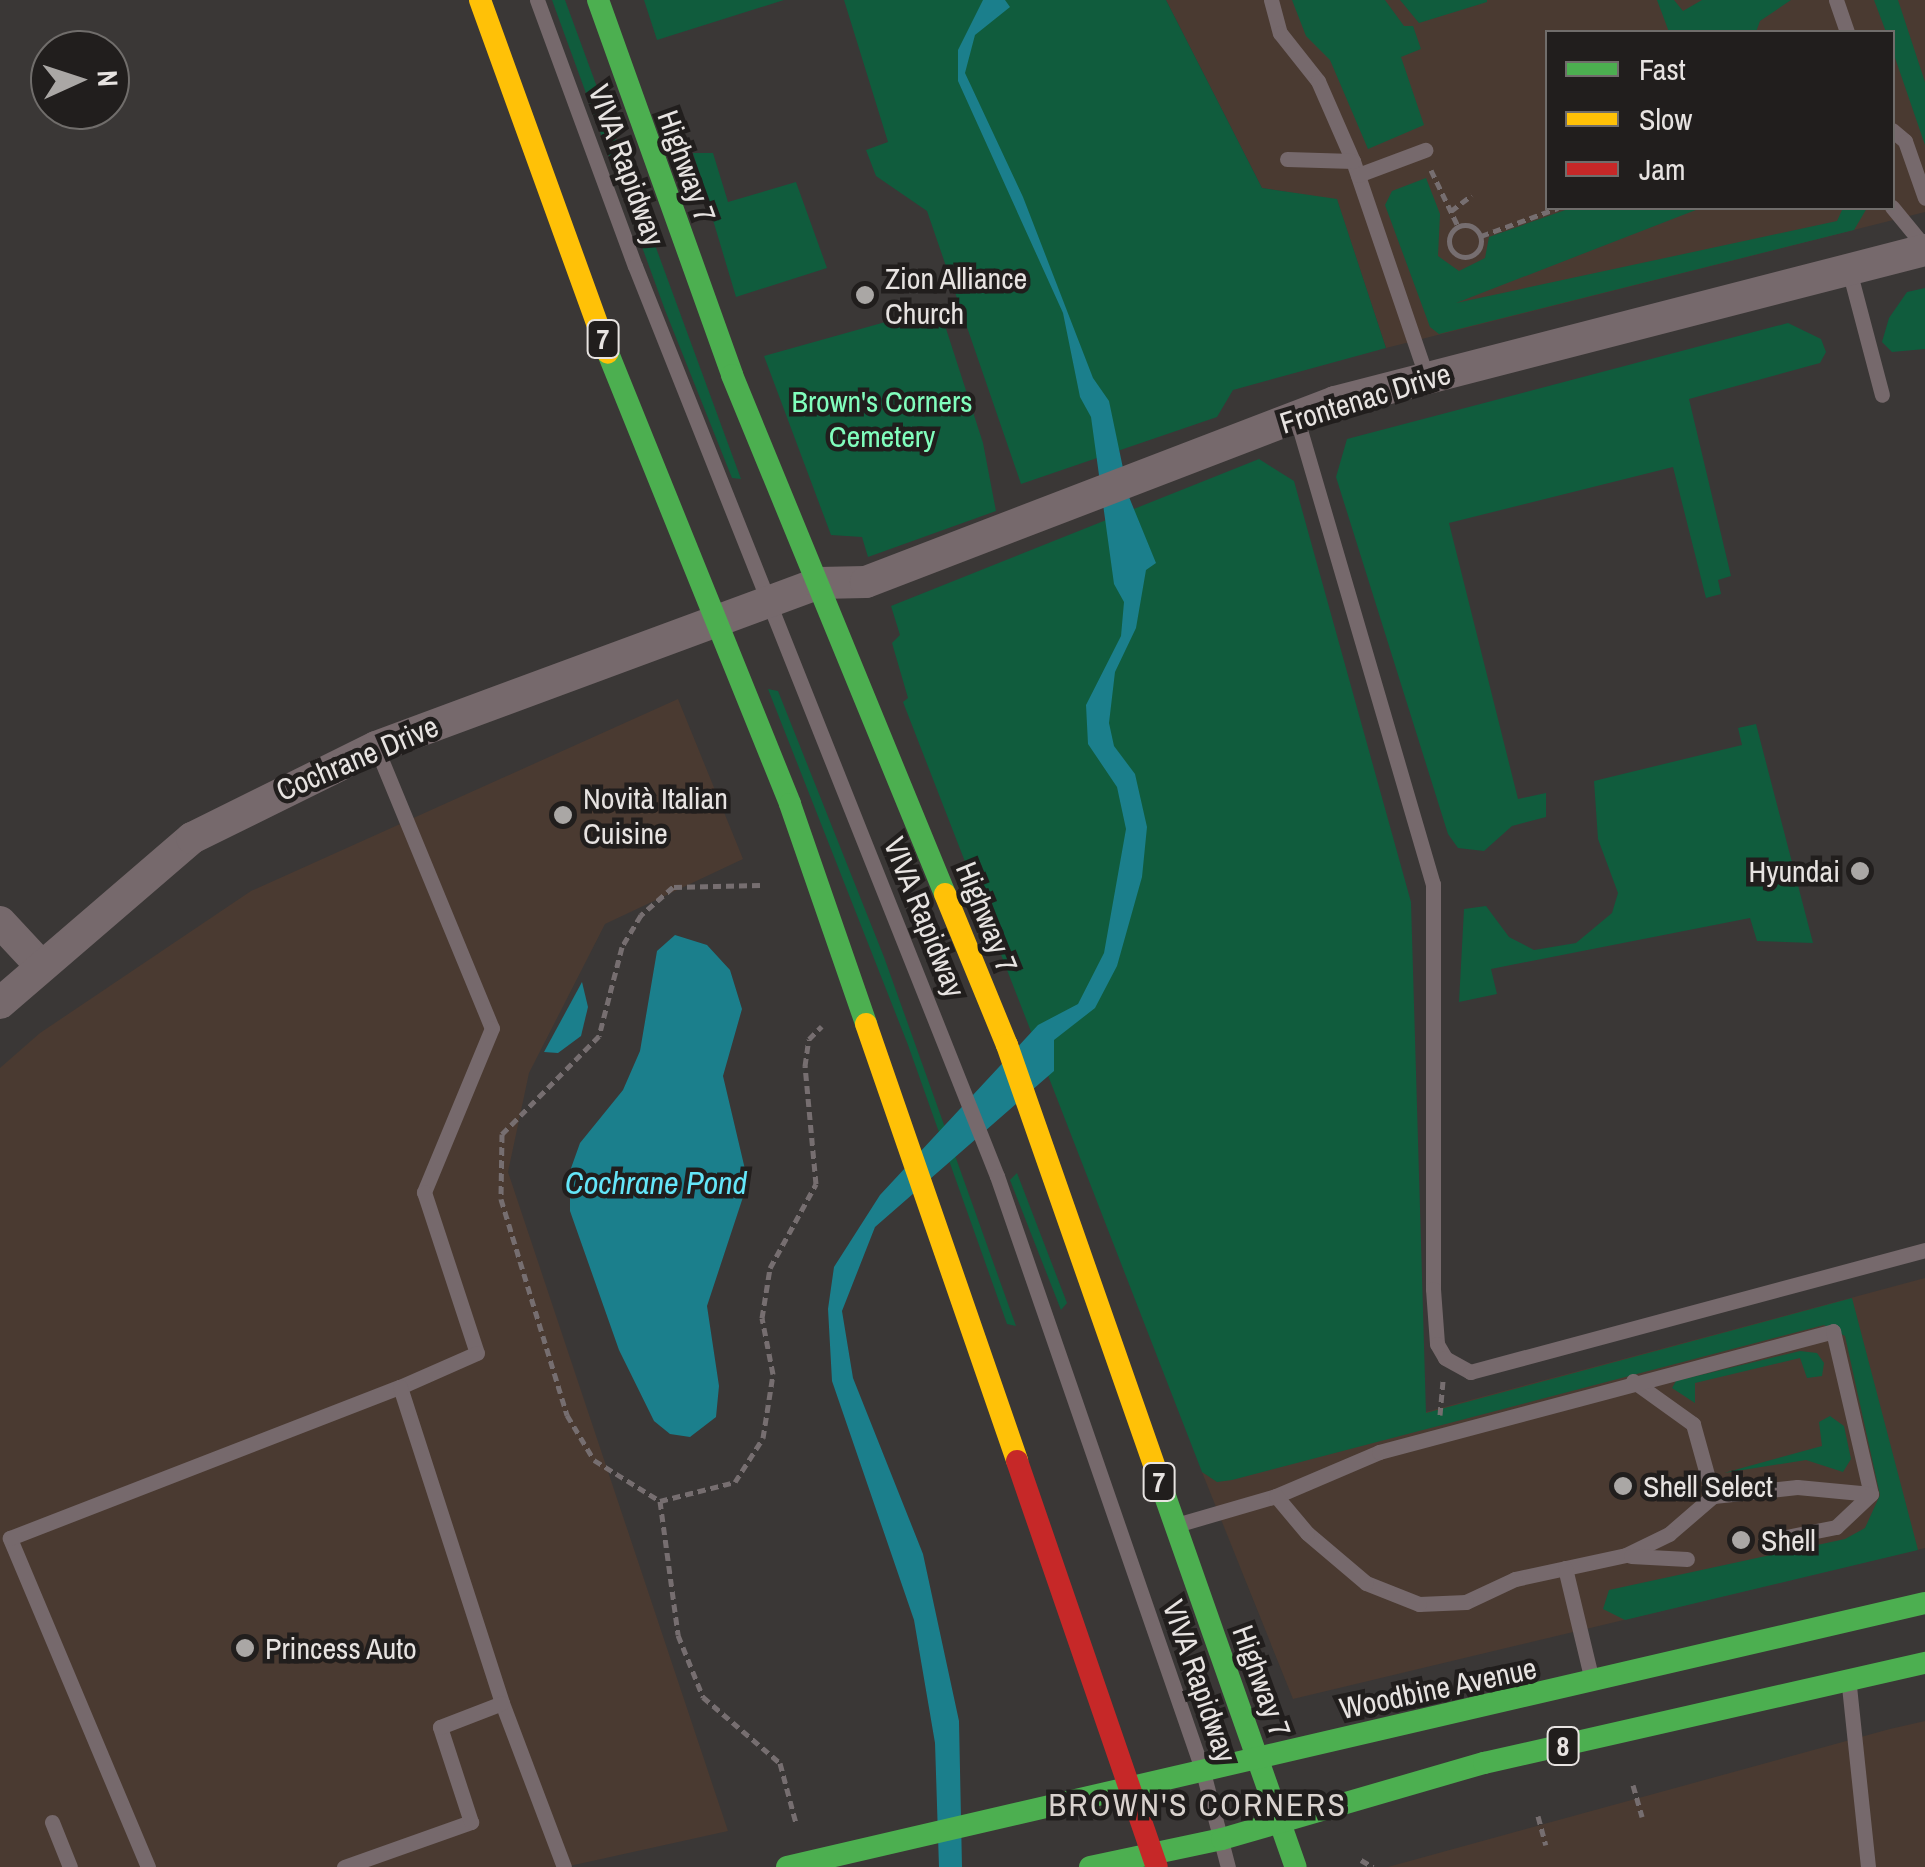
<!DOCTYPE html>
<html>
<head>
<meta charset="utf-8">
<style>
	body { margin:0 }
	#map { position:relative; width:1925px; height:1867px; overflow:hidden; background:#3a3736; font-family:"Archivo Narrow",sans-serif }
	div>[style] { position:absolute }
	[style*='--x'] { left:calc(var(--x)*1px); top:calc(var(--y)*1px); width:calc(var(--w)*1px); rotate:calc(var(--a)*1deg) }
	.commercial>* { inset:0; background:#4a3a31 }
	.green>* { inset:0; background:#105c3d }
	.water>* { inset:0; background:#1b7f8c }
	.path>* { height:5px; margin-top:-2.5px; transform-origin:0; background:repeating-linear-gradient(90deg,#766e70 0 8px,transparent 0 13px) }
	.path>.ring { margin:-2.5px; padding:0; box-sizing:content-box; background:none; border:5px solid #766e70; border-radius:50% }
	.lane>* { height:15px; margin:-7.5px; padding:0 7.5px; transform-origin:7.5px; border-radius:7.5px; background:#76696c }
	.street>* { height:32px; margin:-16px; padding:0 16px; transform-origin:16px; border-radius:16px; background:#76696c }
	.fast>* { height:22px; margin:-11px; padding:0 11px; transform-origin:11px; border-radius:11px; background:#4caf50 }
	.slow>* { height:22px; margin:-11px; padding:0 11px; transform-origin:11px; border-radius:11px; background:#ffc107 }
	.jam>* { height:22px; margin:-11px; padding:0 11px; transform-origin:11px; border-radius:11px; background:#c62828 }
	.dots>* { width:28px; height:28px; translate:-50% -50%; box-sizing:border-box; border:5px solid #211e1d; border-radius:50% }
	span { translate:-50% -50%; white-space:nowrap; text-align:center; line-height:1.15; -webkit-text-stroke:9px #211e1d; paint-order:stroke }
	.shield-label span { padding:2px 8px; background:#211e1d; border:2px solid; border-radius:8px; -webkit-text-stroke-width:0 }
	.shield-label { font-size:28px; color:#e7e3e1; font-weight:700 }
	.street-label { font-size:30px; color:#e7e3e1 }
	.poi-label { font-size:30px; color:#e7e3e1 }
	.left { translate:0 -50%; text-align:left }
	.right { translate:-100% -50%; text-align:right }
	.park-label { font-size:30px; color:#81febd }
	.water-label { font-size:32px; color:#64e6f9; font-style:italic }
	.neighbourhood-label { font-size:32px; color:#d9d2ce; letter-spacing:2.5px }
	.legend { position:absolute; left:1545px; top:30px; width:350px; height:180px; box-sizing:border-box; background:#211e1d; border:2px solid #706d6b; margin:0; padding:12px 18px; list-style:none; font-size:30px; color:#e7e3e1 }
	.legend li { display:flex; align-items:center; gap:20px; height:50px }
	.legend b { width:50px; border:2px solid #706d6b }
	.north { position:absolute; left:30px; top:30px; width:100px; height:100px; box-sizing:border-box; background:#211e1d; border:2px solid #706d6b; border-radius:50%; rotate:87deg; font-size:28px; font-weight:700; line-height:40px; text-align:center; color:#e7e3e1 }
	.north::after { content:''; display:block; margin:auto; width:35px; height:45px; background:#aaa7a5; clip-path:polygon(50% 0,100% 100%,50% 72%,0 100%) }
</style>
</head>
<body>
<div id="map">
	<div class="commercial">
		<i style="clip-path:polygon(evenodd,1166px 0,1925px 0,1925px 212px,1386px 348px,1337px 200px,1262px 188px,1166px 0,1548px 32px,1892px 32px,1892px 208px,1548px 208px,1548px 32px)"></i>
		<i style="clip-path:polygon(678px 699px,743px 859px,605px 924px,529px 1073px,508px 1172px,728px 1831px,565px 1867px,0 1867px,0 1068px,40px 1033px,251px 891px)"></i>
		<i style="clip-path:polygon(1925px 1278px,1925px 1548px,1293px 1699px,1202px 1472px)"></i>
		<i style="clip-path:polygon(1925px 1721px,1925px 1867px,1388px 1867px,1890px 1729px)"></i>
	</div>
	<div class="green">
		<i style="clip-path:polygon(552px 0,565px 0,741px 479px,732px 478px,665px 310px)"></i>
		<i style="clip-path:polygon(644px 0,784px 0,657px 40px)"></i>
		<i style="clip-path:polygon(844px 0,1166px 0,1262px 188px,1337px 199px,1386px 348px,1233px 390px,1217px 417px,1021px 484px,927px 211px,876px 176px,866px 150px,888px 142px)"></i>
		<i style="clip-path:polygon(1292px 0,1385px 0,1404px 26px,1413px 26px,1421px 49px,1401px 57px,1424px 125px,1368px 149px,1330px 60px,1306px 36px)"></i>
		<i style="clip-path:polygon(1400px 0,1487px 0,1487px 2px,1419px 23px)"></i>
		<i style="clip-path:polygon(1657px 0,1674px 0,1683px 11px,1702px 0,1791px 0,1760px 21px,1756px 32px,1669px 32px)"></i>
		<i style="clip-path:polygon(1874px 0,1898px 0,1925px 82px,1925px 145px,1893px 52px,1892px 32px,1886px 32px)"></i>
		<i style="clip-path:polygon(693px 153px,713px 153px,728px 202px,796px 182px,827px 268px,736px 297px)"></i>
		<i style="clip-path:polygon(1426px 178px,1440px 214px,1438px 256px,1459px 271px,1485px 258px,1489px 237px,1571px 208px,1701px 208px,1456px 303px,1837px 221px,1843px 208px,1867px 208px,1854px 230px,1439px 334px,1430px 327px,1385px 205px,1392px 191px)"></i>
		<i style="clip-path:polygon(1925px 288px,1925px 349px,1892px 352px,1882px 342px,1889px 318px,1907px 292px)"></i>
		<i style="clip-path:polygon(939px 307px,983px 443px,996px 511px,868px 557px,862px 537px,831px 535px,764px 356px)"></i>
		<i style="clip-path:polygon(1788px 323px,1821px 339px,1826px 352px,1820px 363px,1689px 399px,1731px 576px,1718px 580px,1721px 594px,1706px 598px,1673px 467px,1449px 523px,1518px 799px,1546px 793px,1546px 817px,1512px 826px,1484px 851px,1458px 848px,1448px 834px,1336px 477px,1347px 439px)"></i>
		<i style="clip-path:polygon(1259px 459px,1294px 481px,1411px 902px,1426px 1413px,1852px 1298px,1918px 1550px,1625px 1620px,1603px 1609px,1609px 1590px,1845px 1539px,1865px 1528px,1880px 1495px,1845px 1336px,1824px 1325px,1232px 1480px,1217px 1482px,1202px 1472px,903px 702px,908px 698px,892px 643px,900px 635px,891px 606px)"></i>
		<i style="clip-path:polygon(768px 689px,778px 691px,884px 957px,1016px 1326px,1007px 1324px,908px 1045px)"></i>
		<i style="clip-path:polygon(1756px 724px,1813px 943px,1757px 941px,1750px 918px,1491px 969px,1497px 994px,1459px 1002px,1464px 909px,1486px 906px,1509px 937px,1534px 950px,1576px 943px,1612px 913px,1618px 893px,1598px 839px,1594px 781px,1742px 745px,1738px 728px)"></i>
		<i style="clip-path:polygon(1017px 1173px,1067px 1303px,1061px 1310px,1010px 1180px)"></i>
		<i style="clip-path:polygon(1800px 1351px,1817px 1353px,1824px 1363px,1822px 1376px,1807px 1378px,1800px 1358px,1695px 1383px,1695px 1403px,1672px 1388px,1676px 1381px)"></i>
		<i style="clip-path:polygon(1830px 1416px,1844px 1426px,1851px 1459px,1843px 1472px,1806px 1460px,1724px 1473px,1822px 1446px,1819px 1422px)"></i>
	</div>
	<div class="water">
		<i style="clip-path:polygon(983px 0,1005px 0,1010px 7px,975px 35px,965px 73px,1023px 197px,1093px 378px,1109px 401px,1129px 497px,1156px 563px,1146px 570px,1136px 628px,1115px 672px,1109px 723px,1114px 746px,1135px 774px,1147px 827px,1142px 877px,1117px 966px,1095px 1008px,1054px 1040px,1054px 1071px,875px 1227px,842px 1311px,853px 1378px,923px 1554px,959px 1721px,962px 1867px,939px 1867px,935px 1743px,914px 1620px,832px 1381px,828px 1309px,834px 1267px,880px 1195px,1038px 1025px,1078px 1004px,1104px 953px,1126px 829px,1117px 787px,1088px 744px,1086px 705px,1121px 636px,1124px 602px,1114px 584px,1091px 417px,1080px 397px,1063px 313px,958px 81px,958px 50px)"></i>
		<i style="clip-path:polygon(675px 935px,707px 945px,730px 970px,742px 1009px,723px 1076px,748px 1182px,707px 1306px,719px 1386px,716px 1417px,690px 1437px,670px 1434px,654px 1421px,619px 1350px,570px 1211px,570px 1171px,580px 1143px,623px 1090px,640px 1051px,657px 951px)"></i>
		<i style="clip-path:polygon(582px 982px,588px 1007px,581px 1036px,558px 1053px,544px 1052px)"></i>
	</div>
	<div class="path">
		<i style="--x:1431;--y:170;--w:62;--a:64.3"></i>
		<i style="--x:1451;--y:211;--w:26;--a:-37"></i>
		<i class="ring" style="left:1449px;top:225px;width:27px;height:27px"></i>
		<i style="--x:1481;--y:236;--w:82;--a:-20"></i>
		<i style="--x:760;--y:885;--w:87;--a:178.7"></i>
		<i style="--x:673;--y:887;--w:43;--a:138.8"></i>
		<i style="--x:641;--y:915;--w:37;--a:121"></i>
		<i style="--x:622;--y:947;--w:92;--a:104.5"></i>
		<i style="--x:599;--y:1036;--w:138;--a:134.7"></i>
		<i style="--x:502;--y:1134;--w:65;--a:90.9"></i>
		<i style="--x:501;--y:1199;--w:226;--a:73"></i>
		<i style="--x:567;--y:1415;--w:52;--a:59"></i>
		<i style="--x:594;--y:1460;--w:78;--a:31.8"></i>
		<i style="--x:660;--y:1501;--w:77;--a:-14.2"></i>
		<i style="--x:735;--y:1482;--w:52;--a:-57.5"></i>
		<i style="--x:763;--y:1438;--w:65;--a:-81.1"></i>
		<i style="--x:773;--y:1374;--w:57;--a:-101.1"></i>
		<i style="--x:762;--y:1318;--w:51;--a:-80.9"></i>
		<i style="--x:770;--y:1268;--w:96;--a:-61.3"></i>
		<i style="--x:816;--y:1184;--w:119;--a:-95.3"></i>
		<i style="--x:805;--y:1066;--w:27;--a:-82"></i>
		<i style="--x:809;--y:1039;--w:18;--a:-45"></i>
		<i style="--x:1440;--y:1415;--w:34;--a:-85"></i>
		<i style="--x:660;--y:1501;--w:135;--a:82.3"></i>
		<i style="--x:678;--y:1635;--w:67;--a:68"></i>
		<i style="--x:703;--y:1697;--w:101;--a:40.6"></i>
		<i style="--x:780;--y:1763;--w:62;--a:75.1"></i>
		<i style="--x:1633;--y:1785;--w:33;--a:74"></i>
		<i style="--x:1538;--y:1816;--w:30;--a:75"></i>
		<i style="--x:1361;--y:1860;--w:14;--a:30"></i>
	</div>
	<div class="lane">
		<i style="--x:537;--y:0;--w:283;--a:69.8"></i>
		<i style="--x:635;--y:266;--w:979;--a:68.31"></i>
		<i style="--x:997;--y:1176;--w:631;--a:70.93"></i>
		<i style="--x:1203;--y:1772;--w:98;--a:75.3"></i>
		<i style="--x:1271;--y:0;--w:34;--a:75"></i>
		<i style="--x:1280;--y:33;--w:61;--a:51.6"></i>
		<i style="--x:1318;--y:81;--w:87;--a:66.4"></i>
		<i style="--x:1353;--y:161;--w:229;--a:71.2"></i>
		<i style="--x:1836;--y:0;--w:34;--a:71"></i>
		<i style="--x:1892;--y:130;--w:17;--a:40"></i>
		<i style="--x:1905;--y:141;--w:60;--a:70.7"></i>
		<i style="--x:1287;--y:159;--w:66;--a:1.7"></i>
		<i style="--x:1358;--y:175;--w:72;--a:-20.5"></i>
		<i style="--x:1892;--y:207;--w:52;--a:50.5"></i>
		<i style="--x:1849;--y:270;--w:129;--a:75.2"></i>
		<i style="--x:1296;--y:416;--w:488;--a:73.7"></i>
		<i style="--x:1433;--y:884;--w:405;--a:90"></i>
		<i style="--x:1433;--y:1289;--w:55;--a:85.8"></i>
		<i style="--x:1437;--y:1344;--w:16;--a:60"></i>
		<i style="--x:1445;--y:1358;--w:29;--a:29"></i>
		<i style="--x:1470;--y:1372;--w:471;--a:-15"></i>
		<i style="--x:376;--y:747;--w:304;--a:67.6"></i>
		<i style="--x:492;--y:1028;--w:178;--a:112.5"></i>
		<i style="--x:424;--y:1192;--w:169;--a:71.8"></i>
		<i style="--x:477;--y:1353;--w:84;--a:156.2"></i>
		<i style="--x:1633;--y:1381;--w:74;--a:35.6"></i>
		<i style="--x:1693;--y:1424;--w:75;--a:74.5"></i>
		<i style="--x:1183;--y:1523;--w:97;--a:-16.2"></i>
		<i style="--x:1276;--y:1496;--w:112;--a:-23.1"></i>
		<i style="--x:1379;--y:1452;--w:470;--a:-14.9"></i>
		<i style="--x:1833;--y:1331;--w:167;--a:76.9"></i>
		<i style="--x:1871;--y:1494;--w:74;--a:-174.6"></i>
		<i style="--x:1797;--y:1487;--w:84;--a:173.9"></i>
		<i style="--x:1713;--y:1496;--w:58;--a:139.2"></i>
		<i style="--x:1669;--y:1534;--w:48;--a:154"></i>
		<i style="--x:1626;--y:1555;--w:114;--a:167.8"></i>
		<i style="--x:1515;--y:1579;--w:54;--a:154.9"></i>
		<i style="--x:1466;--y:1602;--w:47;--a:177.6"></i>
		<i style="--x:1419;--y:1604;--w:57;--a:-158.4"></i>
		<i style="--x:1366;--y:1583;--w:77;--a:-139.7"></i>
		<i style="--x:1307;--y:1533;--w:48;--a:-130"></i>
		<i style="--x:1786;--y:1537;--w:51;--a:-11.3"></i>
		<i style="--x:1836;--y:1527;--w:48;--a:-43.3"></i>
		<i style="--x:1631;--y:1556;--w:56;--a:3.1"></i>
		<i style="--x:1565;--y:1568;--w:111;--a:76.5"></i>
		<i style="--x:1849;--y:1686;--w:182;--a:84"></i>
		<i style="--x:52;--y:1822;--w:48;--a:68.2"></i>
		<i style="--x:148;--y:1867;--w:357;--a:-112.8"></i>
		<i style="--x:10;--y:1538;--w:418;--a:-21.2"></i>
		<i style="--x:400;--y:1387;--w:332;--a:72.1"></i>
		<i style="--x:502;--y:1703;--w:175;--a:69.3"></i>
		<i style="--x:344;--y:1867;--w:135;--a:-19.5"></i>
		<i style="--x:471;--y:1822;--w:100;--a:-108.1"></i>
		<i style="--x:440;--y:1727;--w:66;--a:-21.2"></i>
	</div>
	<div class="street">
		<i style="--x:0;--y:922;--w:60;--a:47"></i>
		<i style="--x:0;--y:1003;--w:253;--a:-40.7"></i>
		<i style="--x:192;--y:838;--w:205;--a:-26.3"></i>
		<i style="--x:376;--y:747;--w:472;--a:-20.3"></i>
		<i style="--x:819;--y:583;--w:47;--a:-1.2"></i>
		<i style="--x:866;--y:582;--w:502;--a:-21"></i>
		<i style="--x:1335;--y:402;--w:609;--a:-14.45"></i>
	</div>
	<div class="fast">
		<i style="--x:598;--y:0;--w:398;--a:70.3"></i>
		<i style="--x:732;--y:375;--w:561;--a:67.69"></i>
		<i style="--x:608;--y:353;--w:486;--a:68"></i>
		<i style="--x:790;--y:804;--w:233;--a:70.9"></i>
		<i style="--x:1159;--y:1479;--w:411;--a:70.6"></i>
		<i style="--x:787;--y:1867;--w:1168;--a:-13.06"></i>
		<i style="--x:1090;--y:1867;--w:135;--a:-12"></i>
		<i style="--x:1222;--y:1839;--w:273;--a:-16.2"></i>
		<i style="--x:1484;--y:1763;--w:452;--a:-12.8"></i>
	</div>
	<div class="slow">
		<i style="--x:480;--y:0;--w:375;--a:70.1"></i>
		<i style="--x:945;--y:894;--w:163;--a:67.7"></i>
		<i style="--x:1007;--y:1045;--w:460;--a:70.7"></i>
		<i style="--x:866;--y:1024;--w:462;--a:70.9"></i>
	</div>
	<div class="jam">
		<i style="--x:1017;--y:1461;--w:429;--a:71"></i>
	</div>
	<div class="dots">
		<i style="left:865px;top:295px;background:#aaa7a5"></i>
		<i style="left:563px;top:815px;background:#aaa7a5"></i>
		<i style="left:1860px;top:871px;background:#aaa7a5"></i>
		<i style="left:1623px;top:1486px;background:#aaa7a5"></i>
		<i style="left:1741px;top:1540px;background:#aaa7a5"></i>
		<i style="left:245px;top:1648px;background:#aaa7a5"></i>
	</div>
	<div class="shield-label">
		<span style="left:603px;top:339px">7</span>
		<span style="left:1159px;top:1482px">7</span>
		<span style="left:1563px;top:1746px">8</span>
	</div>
	<div class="street-label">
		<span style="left:627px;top:165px;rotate:70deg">VIVA Rapidway</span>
		<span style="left:687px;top:166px;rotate:70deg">Highway 7</span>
		<span style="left:1365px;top:398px;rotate:-17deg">Frontenac Drive</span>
		<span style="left:357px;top:758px;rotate:-23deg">Cochrane Drive</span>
		<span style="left:925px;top:917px;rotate:68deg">VIVA Rapidway</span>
		<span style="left:987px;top:917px;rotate:68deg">Highway 7</span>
		<span style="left:1200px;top:1681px;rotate:71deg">VIVA Rapidway</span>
		<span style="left:1262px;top:1681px;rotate:70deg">Highway 7</span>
		<span style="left:1438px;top:1688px;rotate:-12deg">Woodbine Avenue</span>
	</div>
	<div class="poi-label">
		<span class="left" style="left:885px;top:295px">Zion Alliance<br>Church</span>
		<span class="left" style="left:583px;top:815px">Novità Italian<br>Cuisine</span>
		<span class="right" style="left:1840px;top:871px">Hyundai</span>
		<span class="left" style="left:1643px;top:1486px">Shell Select</span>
		<span class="left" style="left:1761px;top:1540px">Shell</span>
		<span class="left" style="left:265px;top:1648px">Princess Auto</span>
	</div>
	<div class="park-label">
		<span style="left:882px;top:418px">Brown's Corners<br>Cemetery</span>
	</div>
	<div class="water-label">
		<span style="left:656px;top:1183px">Cochrane Pond</span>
	</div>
	<div class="neighbourhood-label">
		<span style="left:1198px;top:1805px">BROWN'S CORNERS</span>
	</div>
	<ul class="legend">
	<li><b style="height:12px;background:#4caf50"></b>Fast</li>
	<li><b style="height:12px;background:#ffc107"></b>Slow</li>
	<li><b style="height:12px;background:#c62828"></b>Jam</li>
	</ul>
	<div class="north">N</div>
</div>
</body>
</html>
